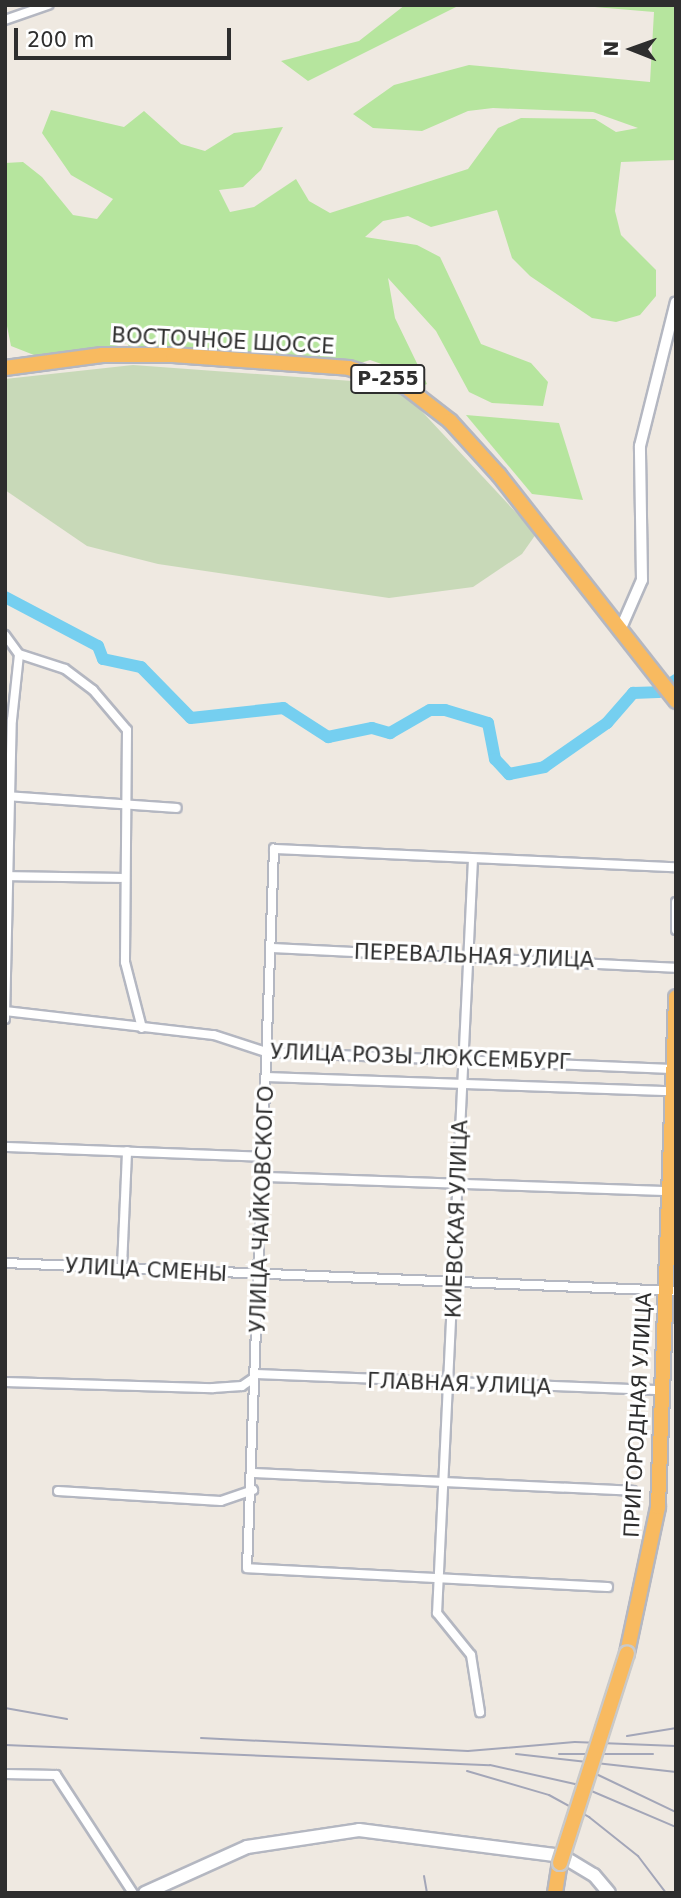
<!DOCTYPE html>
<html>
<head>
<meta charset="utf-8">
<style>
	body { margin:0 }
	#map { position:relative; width:681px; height:1898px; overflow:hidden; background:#efe9e1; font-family:"DejaVu Sans",sans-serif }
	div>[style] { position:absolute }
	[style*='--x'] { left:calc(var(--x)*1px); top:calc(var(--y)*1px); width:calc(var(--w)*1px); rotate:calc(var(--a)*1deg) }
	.green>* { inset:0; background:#b6e59e }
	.cemetery>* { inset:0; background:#c8d9b8 }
	.river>* { height:12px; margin:-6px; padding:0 6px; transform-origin:6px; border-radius:6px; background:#75cff0 }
	.roads { filter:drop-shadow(2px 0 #b4b7c1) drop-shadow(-2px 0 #b4b7c1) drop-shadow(0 2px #b4b7c1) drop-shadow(0 -2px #b4b7c1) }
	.minor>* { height:8px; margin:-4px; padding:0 4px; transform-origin:4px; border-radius:4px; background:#fff }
	.tertiary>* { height:10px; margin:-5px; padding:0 5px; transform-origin:5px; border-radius:5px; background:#fff }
	.secondary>* { height:12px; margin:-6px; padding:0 6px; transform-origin:6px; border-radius:6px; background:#fff }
	.trunk>* { height:14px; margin:-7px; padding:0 7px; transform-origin:7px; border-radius:7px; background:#f8ba60 }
	.rail>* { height:2px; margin:-1px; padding:0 1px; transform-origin:1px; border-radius:1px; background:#a3a6b8 }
	.bridges { filter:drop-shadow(2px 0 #c9c9c9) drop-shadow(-2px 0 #c9c9c9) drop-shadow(0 2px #c9c9c9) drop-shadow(0 -2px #c9c9c9) }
	.trunk-bridge>* { height:14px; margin:-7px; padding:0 7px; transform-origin:7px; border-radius:7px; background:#f8ba60 }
	span { translate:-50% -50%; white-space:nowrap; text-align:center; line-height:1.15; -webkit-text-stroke:6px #fff; paint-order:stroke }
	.shield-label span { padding:2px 5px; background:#fff; border:2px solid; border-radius:5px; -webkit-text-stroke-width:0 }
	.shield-label { font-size:19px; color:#2e2e2e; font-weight:700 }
	.street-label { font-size:21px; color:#2e2e2e }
	.frame { position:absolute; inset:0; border:7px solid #2e2e2e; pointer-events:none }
	.north { position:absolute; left:597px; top:14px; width:70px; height:70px; -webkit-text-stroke:5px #fff; paint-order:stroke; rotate:271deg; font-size:19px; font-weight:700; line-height:28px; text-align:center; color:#2e2e2e }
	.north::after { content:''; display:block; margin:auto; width:24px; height:32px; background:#2e2e2e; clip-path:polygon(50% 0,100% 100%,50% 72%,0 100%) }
	.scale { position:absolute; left:14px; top:28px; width:217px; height:32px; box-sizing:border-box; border:4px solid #2e2e2e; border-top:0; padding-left:9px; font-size:21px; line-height:24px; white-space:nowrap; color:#2e2e2e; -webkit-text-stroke:5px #fff; paint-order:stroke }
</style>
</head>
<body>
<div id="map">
	<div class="green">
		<i style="clip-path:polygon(405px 5px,460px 5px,308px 81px,281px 61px,359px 41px)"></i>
		<i style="clip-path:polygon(571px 5px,676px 5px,676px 160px,621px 162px,615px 211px,621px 235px,656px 270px,656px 296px,640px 315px,616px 322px,592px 318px,530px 276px,512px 258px,497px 210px,431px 227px,408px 216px,383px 221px,365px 237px,417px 245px,440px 257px,481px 344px,531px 363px,548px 382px,543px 406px,492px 403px,469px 392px,436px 331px,388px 278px,395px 318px,427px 384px,412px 390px,393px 368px,370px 360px,342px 369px,209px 350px,170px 360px,134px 356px,127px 343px,111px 347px,108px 357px,34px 355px,11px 346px,5px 316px,5px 163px,23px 162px,42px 177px,73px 215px,97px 219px,113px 199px,71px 175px,42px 133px,51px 110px,124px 127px,144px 111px,181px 144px,205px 151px,234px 133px,283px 127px,261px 170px,243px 187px,219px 190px,230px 212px,254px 207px,296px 179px,309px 201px,330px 213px,468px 169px,498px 128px,521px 118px,595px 119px,616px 132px,638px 128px,593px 112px,493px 108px,468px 111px,422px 131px,373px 128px,353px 114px,394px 85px,469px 65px,650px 82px,654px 12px)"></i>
		<i style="clip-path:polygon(466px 415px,559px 423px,583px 500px,532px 494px)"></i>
	</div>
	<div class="cemetery">
		<i style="clip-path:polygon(133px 365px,352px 381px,394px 391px,415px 404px,536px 534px,522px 554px,473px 587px,389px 598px,158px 564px,87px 546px,5px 490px,5px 379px)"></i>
	</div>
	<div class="river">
		<i style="--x:5;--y:597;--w:105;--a:27.8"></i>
		<i style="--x:98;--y:646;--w:14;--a:69"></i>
		<i style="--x:103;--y:659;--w:39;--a:12"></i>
		<i style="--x:141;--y:667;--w:71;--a:45.6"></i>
		<i style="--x:191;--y:718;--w:93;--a:-6.2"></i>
		<i style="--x:283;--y:708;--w:54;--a:32.8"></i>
		<i style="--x:328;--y:737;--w:45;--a:-11.6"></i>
		<i style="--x:372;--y:728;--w:19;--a:16"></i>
		<i style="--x:390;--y:733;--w:46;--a:-29.9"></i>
		<i style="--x:430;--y:710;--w:15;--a:0"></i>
		<i style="--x:445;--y:710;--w:45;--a:16.8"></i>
		<i style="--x:488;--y:723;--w:37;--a:79"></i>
		<i style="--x:495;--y:759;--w:21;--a:47"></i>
		<i style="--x:509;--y:774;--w:36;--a:-11"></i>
		<i style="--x:544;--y:767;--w:77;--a:-34.9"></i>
		<i style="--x:607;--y:723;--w:40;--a:-49"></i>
		<i style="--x:633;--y:693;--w:25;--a:-2"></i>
		<i style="--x:658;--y:692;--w:22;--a:-34"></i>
	</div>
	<div class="roads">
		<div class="minor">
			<i style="--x:5;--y:20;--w:46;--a:-19.2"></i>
			<i style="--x:5;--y:635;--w:24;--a:54"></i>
			<i style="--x:19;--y:654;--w:48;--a:18.1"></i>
			<i style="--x:65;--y:669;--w:35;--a:37"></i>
			<i style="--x:93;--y:690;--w:52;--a:49.6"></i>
			<i style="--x:127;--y:730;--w:232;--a:90.5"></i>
			<i style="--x:125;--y:962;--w:68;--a:75.6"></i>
			<i style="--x:6;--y:796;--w:171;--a:4"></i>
			<i style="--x:473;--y:859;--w:755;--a:92.73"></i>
			<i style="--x:437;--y:1613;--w:54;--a:51"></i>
			<i style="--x:471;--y:1655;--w:58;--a:81"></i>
			<i style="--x:5;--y:876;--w:116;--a:1"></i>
			<i style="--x:676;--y:902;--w:28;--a:90"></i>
			<i style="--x:271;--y:948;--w:405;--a:2.8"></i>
			<i style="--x:5;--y:1011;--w:210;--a:6.6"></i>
			<i style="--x:214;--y:1035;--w:55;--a:18.1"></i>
			<i style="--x:266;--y:1052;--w:406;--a:2.4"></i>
			<i style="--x:5;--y:1019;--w:299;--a:-88.7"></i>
			<i style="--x:12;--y:720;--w:66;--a:-83.9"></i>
			<i style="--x:266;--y:1077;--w:405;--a:2"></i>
			<i style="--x:5;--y:1147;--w:259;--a:2.2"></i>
			<i style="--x:264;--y:1177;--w:403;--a:2"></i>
			<i style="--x:5;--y:1263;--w:672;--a:2.39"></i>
			<i style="--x:122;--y:1267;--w:116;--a:-87.5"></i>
			<i style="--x:256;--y:1374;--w:406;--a:2.3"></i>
			<i style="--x:5;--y:1382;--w:208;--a:1.7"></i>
			<i style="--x:213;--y:1388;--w:29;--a:-4"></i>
			<i style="--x:242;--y:1386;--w:14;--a:-34"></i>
			<i style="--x:254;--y:1473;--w:379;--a:2.7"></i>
			<i style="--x:58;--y:1491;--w:163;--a:3.5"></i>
			<i style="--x:221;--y:1501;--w:34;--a:-19"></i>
			<i style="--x:608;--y:1587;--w:361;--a:-177"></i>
			<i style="--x:247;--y:1568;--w:720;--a:-87.85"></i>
			<i style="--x:274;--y:849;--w:402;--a:2.6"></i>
			<i style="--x:5;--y:1774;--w:51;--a:1.1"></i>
			<i style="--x:56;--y:1775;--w:141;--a:56.9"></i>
		</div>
		<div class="tertiary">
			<i style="--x:621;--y:628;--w:52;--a:-66.4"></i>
			<i style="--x:642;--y:580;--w:134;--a:-90.9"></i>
			<i style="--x:640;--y:446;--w:148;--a:-76"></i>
		</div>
		<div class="secondary">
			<i style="--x:145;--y:1893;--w:112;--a:-24.3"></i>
			<i style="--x:247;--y:1847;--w:113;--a:-8.6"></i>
			<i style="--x:359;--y:1830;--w:205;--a:7.3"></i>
			<i style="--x:562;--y:1856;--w:37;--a:31"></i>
			<i style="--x:594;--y:1875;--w:23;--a:50"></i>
		</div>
		<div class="trunk">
			<i style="--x:5;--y:368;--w:98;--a:-7.6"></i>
			<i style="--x:102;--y:355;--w:71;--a:0"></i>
			<i style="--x:173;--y:355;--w:176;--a:4.2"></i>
			<i style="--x:349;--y:368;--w:60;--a:18.4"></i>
			<i style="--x:406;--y:387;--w:56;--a:37.7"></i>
			<i style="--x:450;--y:421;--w:73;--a:47.8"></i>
			<i style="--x:499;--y:475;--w:287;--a:51.9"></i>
			<i style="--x:627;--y:1653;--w:149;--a:-78"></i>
			<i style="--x:658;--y:1507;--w:510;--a:-87.98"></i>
			<i style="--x:555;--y:1893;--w:30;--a:-81"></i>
		</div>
	</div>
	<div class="rail">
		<i style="--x:5;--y:1708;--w:63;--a:10.1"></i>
		<i style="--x:627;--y:1736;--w:50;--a:-9.3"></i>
		<i style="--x:201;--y:1738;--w:267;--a:2.8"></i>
		<i style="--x:468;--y:1751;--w:107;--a:-4.8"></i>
		<i style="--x:575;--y:1742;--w:101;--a:2.3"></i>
		<i style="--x:5;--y:1745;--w:485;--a:2.4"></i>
		<i style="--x:490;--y:1765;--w:87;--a:12.6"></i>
		<i style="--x:575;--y:1784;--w:110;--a:23.1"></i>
		<i style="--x:516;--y:1754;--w:161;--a:6.4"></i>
		<i style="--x:559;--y:1754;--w:94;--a:0"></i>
		<i style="--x:467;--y:1771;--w:85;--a:16.3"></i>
		<i style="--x:549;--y:1795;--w:46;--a:28.8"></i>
		<i style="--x:589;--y:1817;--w:63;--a:38.5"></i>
		<i style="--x:638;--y:1856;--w:46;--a:52.9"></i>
		<i style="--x:592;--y:1772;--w:93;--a:25.5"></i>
		<i style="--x:424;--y:1876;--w:17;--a:80"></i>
	</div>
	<div class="bridges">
		<div class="trunk-bridge">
			<i style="--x:560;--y:1863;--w:220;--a:-72.3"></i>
		</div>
	</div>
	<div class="shield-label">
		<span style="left:388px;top:379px">Р-255</span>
	</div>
	<div class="street-label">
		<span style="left:223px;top:341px;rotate:3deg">ВОСТОЧНОЕ ШОССЕ</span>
		<span style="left:474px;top:956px;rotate:2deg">ПЕРЕВАЛЬНАЯ УЛИЦА</span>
		<span style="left:421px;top:1057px;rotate:2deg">УЛИЦА РОЗЫ ЛЮКСЕМБУРГ</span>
		<span style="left:262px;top:1209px;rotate:-88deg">УЛИЦА ЧАЙКОВСКОГО</span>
		<span style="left:457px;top:1219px;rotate:-88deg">КИЕВСКАЯ УЛИЦА</span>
		<span style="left:146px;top:1270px;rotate:3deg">УЛИЦА СМЕНЫ</span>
		<span style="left:459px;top:1384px;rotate:2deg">ГЛАВНАЯ УЛИЦА</span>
		<span style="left:638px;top:1415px;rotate:-87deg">ПРИГОРОДНАЯ УЛИЦА</span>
	</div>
	<div class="frame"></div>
	<div class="north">N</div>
	<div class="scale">200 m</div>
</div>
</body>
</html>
